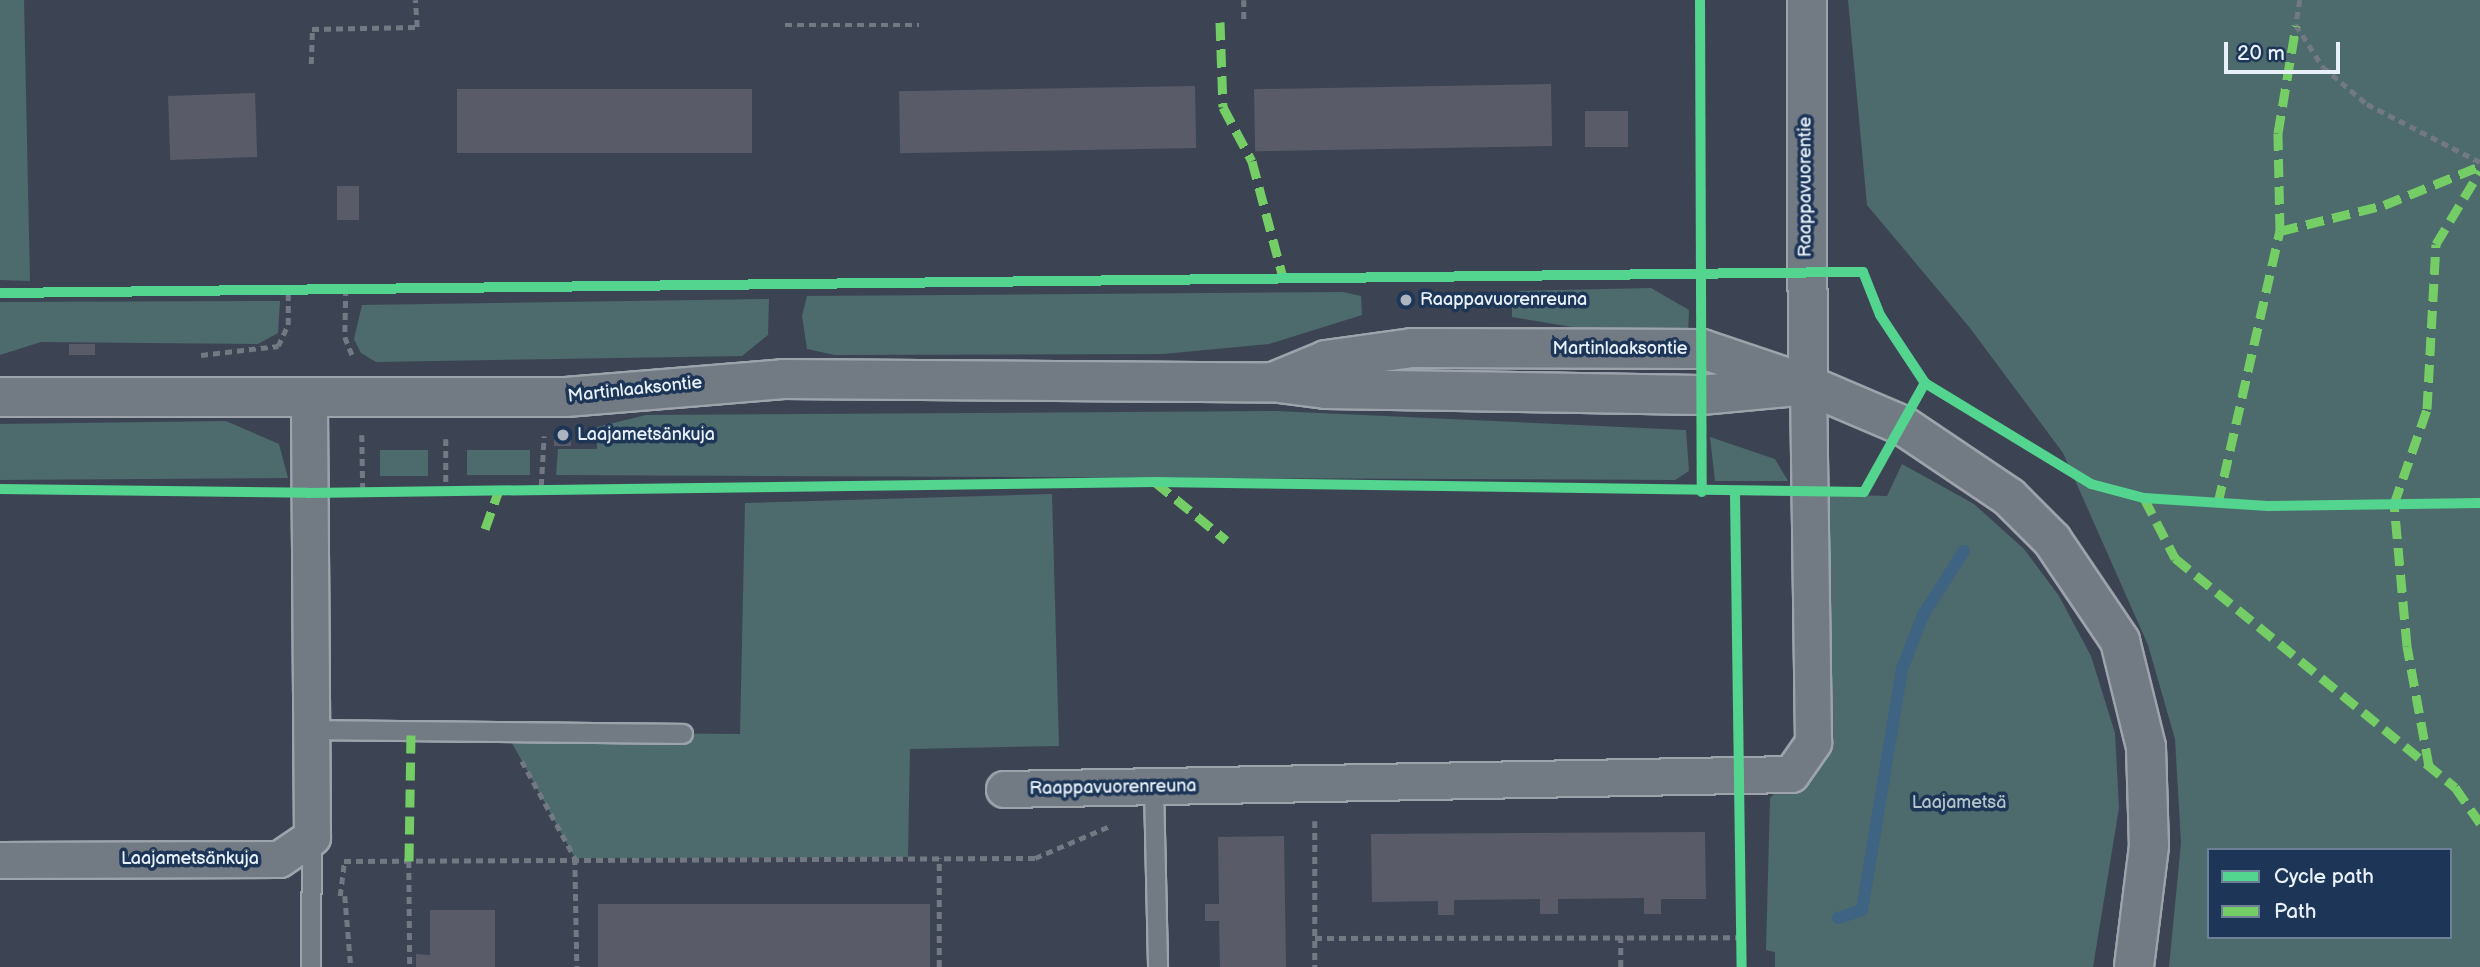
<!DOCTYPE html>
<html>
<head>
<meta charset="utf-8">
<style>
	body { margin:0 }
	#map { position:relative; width:2480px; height:967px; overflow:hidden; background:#3c4454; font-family:"Balsamiq Sans",sans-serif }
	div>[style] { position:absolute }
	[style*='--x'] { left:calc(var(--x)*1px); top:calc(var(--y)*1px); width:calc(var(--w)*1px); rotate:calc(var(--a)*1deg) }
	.green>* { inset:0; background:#4d6a6c; transform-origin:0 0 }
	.stream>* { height:12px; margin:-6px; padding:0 6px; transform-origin:6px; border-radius:6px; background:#3f6382 }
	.building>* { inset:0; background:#595c68; transform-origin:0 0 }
	.path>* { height:4.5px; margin-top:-2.25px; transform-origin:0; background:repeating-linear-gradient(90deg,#727982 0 7px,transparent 0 12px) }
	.roads { filter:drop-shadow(2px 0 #9da3ab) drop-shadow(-2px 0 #9da3ab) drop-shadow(0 2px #9da3ab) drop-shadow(0 -2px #9da3ab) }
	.service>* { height:18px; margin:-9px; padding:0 9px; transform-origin:9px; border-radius:9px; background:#727a84 }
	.minor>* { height:35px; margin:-17.5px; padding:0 17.5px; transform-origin:17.5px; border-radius:17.5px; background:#727a84 }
	.tertiary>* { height:38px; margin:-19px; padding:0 19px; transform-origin:19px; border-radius:19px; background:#727a84 }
	.secondary>* { height:38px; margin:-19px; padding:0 19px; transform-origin:19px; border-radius:19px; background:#727a84 }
	.quiet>* { height:9px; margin-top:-4.5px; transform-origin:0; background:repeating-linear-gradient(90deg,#74ce65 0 18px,transparent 0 27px) }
	.cycleway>* { height:10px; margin:-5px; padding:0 5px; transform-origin:5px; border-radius:5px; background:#53d58f }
	.dots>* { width:19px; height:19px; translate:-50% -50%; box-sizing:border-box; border:4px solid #1d3557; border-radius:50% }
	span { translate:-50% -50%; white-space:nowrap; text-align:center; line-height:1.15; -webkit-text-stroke:7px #1d3557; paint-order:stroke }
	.street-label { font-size:18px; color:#e8f1f8 }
	.poi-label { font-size:18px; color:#e8f1f8 }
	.left { translate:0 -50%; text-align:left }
	.park-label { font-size:18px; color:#b3c4c8 }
	.legend { position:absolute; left:2207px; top:848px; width:245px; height:91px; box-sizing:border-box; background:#1d3557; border:2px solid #6e8097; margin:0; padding:9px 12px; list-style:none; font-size:21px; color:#e8f1f8 }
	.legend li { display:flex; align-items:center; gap:14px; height:35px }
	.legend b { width:35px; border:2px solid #6e8097 }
	.scale { position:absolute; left:2224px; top:42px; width:116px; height:32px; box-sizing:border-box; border:4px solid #e8f1f8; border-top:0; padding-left:9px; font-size:21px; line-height:24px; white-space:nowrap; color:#e8f1f8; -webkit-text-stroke:5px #1d3557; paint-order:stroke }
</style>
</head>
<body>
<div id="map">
	<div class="green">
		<i style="clip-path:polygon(0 0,24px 0,30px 281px,0 280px)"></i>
		<i style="clip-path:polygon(evenodd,1848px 0,2480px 0,2480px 967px,2169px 967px,2181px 843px,2175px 739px,2148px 645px,2063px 453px,1970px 328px,1867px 205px,1848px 0,2209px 850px,2450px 850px,2450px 937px,2209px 937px,2209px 850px)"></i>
		<i style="clip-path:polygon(1651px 288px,1689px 310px,1688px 337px,1631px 337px,1512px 317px,1512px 294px,1518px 291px)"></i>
		<i style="clip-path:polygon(1343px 292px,1361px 296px,1362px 315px,1269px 344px,1163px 354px,835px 355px,807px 349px,802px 316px,807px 296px)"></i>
		<i style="clip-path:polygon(769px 299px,768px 335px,742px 356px,376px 362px,361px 353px,354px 339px,362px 305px)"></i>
		<i style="clip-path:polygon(280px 301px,278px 333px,258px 344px,41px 342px,0 355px,0 302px)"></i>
		<i style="clip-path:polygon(1276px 411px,1686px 430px,1689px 471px,1675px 480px,556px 475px,558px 449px,597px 449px,597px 427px,646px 415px)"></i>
		<i style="clip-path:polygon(226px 421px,279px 444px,288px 478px,0 480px,0 424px)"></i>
		<i style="clip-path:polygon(1710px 437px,1775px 459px,1788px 481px,1715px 481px)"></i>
		<i style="left:380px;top:450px;width:48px;height:26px"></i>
		<i style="left:467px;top:450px;width:63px;height:25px"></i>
		<i style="clip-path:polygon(1902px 464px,1974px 504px,2024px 549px,2059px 596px,2091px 656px,2115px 733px,2119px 808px,2093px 967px,1775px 967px,1775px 952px,1766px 950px,1770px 798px,1806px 760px,1809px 494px,1887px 496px)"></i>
		<i style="clip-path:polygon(1052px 494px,1059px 746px,910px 749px,908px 857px,575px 858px,506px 732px,740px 734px,745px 503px)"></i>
	</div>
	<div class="stream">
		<i style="--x:1838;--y:918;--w:25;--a:-18"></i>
		<i style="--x:1862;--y:910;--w:244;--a:-80.6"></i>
		<i style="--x:1902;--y:669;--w:58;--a:-68.7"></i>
		<i style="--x:1923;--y:615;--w:76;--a:-57.4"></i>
	</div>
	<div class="building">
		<i style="left:1551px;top:84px;width:62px;height:297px;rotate:89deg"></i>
		<i style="left:1195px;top:86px;width:62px;height:296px;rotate:89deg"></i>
		<i style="left:752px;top:89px;width:64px;height:295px;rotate:90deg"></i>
		<i style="left:255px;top:93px;width:64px;height:87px;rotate:88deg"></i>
		<i style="left:1585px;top:111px;width:43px;height:36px"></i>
		<i style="left:337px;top:186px;width:22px;height:34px"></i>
		<i style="left:69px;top:344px;width:26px;height:11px"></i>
		<i style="left:554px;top:439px;width:17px;height:7px"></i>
		<i style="clip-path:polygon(1705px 832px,1706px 899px,1661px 899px,1661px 914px,1644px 914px,1644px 898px,1558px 899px,1558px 914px,1540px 914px,1540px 899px,1454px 900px,1454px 915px,1438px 915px,1438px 901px,1372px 902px,1371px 834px)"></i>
		<i style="clip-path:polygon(1284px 836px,1286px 967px,1220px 967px,1219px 921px,1205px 921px,1205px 904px,1219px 904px,1218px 837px)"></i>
		<i style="left:930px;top:904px;width:63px;height:332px;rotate:90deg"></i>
		<i style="clip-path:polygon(430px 910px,495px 910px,495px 967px,416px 967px,416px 954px,430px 955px)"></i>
	</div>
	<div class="path">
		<i style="--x:1244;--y:0;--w:21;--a:90"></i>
		<i style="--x:2300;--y:0;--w:25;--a:99"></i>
		<i style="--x:2296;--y:25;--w:50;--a:57.3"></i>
		<i style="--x:2323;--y:67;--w:57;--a:40.1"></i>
		<i style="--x:2367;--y:104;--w:127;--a:27.2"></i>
		<i style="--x:785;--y:25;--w:134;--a:0"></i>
		<i style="--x:311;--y:64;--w:35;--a:-88"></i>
		<i style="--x:312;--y:29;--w:105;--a:-1.1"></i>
		<i style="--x:417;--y:27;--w:27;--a:-94"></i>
		<i style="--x:346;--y:289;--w:48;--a:91.2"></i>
		<i style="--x:345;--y:337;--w:22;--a:68"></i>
		<i style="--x:201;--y:355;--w:78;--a:-6.7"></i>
		<i style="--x:278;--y:346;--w:23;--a:-65"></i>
		<i style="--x:288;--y:325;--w:36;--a:-90"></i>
		<i style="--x:362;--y:435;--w:56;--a:89"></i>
		<i style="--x:446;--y:439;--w:48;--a:90"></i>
		<i style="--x:541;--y:486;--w:50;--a:-86.6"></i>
		<i style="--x:522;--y:761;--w:111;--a:61.3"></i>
		<i style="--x:575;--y:858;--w:109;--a:88.9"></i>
		<i style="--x:1315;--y:821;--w:146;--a:90"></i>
		<i style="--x:344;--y:861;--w:691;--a:-0.25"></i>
		<i style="--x:1035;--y:858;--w:82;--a:-23.1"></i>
		<i style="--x:409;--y:861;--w:106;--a:89.5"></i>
		<i style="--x:340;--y:896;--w:35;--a:-83"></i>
		<i style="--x:345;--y:896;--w:71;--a:85.2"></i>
		<i style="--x:1621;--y:936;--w:31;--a:90"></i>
		<i style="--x:1315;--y:938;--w:426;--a:-0.1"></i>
		<i style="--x:939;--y:967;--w:109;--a:-90"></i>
	</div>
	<div class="roads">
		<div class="service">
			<i style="--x:312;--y:730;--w:371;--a:0.6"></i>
			<i style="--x:1154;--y:788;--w:179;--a:88.7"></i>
			<i style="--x:311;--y:967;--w:130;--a:-89.6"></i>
		</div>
		<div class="minor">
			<i style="--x:1004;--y:789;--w:787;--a:-1.09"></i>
			<i style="--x:1791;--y:774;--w:39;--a:-55"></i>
			<i style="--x:1813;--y:742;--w:357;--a:-90.8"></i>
			<i style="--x:0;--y:860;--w:279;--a:-0.2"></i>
			<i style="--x:279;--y:859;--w:40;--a:-34"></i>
			<i style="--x:312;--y:837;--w:439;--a:-90.4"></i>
		</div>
		<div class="tertiary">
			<i style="--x:1273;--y:382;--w:57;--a:-22.5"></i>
			<i style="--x:1326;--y:360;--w:87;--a:-7.9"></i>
			<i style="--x:1412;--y:348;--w:290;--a:0.2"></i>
			<i style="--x:1702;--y:349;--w:97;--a:18.6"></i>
			<i style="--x:0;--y:397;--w:566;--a:0"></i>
			<i style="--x:566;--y:397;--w:218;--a:-4.7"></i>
			<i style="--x:783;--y:379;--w:488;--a:0.4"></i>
			<i style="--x:1271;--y:382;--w:55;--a:7.3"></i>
			<i style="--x:1326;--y:389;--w:375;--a:0.9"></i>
			<i style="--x:1701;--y:395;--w:107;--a:-5.3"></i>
		</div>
		<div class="secondary">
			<i style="--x:1807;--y:0;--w:385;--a:89.9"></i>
			<i style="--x:1808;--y:385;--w:102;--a:23.1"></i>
			<i style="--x:1902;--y:425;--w:129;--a:33.9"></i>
			<i style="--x:2009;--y:497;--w:61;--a:45"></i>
			<i style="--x:2052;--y:540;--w:122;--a:56"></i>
			<i style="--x:2120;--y:641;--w:109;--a:76.2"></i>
			<i style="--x:2146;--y:747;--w:99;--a:88.3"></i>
			<i style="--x:2149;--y:846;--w:122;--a:97.1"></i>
		</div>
	</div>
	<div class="quiet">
		<i style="--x:1220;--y:22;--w:85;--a:88"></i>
		<i style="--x:1223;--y:107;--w:61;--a:61.8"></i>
		<i style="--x:1252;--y:161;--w:124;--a:75.1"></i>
		<i style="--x:2280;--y:231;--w:107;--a:-14"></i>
		<i style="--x:2384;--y:205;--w:104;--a:-22.1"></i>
		<i style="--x:1155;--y:482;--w:92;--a:39.2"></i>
		<i style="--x:2144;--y:498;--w:68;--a:62.7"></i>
		<i style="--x:2175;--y:558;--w:362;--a:39.3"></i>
		<i style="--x:2455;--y:787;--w:44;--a:55.2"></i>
		<i style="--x:2218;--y:503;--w:279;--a:-77.2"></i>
		<i style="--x:2280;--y:231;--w:98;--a:-91.2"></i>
		<i style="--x:2278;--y:133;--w:109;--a:-80.5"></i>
		<i style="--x:485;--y:529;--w:45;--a:-70.3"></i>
		<i style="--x:2429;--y:766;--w:122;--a:-100.4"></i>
		<i style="--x:2407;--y:646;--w:143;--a:-95.2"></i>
		<i style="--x:2394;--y:504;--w:101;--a:-70.8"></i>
		<i style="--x:2427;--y:409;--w:165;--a:-86.9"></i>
		<i style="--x:2436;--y:244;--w:85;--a:-58.9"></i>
		<i style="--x:409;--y:861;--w:130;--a:-89.1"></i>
	</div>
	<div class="cycleway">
		<i style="--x:1700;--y:0;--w:492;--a:89.8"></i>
		<i style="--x:0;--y:293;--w:1863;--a:-0.65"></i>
		<i style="--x:1863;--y:272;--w:46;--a:68.4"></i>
		<i style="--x:1880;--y:315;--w:82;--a:56.5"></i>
		<i style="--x:1925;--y:383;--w:194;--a:31.3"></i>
		<i style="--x:2091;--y:484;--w:55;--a:14.8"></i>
		<i style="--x:2144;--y:498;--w:124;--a:3.7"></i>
		<i style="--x:2268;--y:506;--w:212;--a:-0.8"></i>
		<i style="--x:0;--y:489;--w:308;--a:0.7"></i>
		<i style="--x:308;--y:493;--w:847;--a:-0.74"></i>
		<i style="--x:1155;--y:482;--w:709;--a:0.81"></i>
		<i style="--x:1864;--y:492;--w:125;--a:-60.8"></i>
		<i style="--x:1735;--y:494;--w:473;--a:89.2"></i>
	</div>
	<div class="dots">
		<i style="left:1406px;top:300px;background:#acb4bf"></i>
		<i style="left:563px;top:435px;background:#acb4bf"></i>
	</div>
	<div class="street-label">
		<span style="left:1806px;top:187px;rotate:-90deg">Raappavuorentie</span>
		<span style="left:1620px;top:349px">Martinlaaksontie</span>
		<span style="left:635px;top:390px;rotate:-6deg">Martinlaaksontie</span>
		<span style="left:1113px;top:788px;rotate:-1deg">Raappavuorenreuna</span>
		<span style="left:190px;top:859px">Laajametsänkuja</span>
	</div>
	<div class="poi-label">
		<span class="left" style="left:1420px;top:300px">Raappavuorenreuna</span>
		<span class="left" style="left:577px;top:435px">Laajametsänkuja</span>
	</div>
	<div class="park-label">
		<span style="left:1959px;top:803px">Laajametsä</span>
	</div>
	<ul class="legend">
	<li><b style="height:9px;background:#53d58f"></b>Cycle path</li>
	<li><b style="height:9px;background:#74ce65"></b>Path</li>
	</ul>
	<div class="scale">20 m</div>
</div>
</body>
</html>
